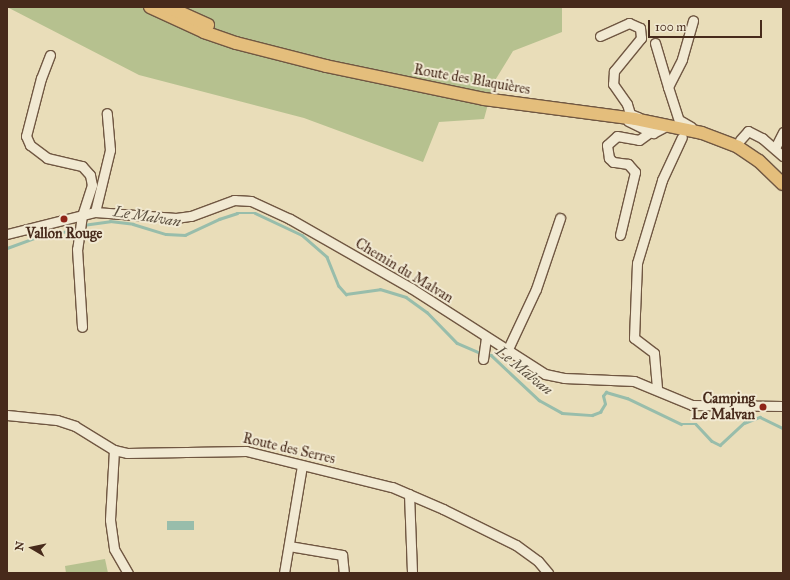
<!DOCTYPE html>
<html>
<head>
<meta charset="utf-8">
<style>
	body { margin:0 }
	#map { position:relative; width:790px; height:580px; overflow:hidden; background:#e9ddb9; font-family:"IM FELL Great Primer",serif }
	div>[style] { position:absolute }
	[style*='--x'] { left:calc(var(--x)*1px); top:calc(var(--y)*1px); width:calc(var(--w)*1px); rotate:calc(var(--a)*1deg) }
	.green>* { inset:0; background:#b6c18f }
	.water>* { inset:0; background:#98bdab; transform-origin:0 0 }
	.stream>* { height:2.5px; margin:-1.25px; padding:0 1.25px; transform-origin:1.25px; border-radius:1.25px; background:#98bdab }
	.roads { filter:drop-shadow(1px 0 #705742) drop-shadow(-1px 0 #705742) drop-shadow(0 1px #705742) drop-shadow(0 -1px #705742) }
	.minor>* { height:9px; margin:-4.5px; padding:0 4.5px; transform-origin:4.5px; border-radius:4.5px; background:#f1e9d2 }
	.major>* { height:12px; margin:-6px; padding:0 6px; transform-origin:6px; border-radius:6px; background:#e4be7c }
	.dots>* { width:11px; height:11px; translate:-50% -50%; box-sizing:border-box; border:2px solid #f1e9d2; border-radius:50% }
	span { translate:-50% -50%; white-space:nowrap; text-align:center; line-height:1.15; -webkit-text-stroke:4px #f1e9d2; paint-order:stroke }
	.street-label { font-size:14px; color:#472a1b }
	.poi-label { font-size:14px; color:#472a1b; font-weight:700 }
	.right { translate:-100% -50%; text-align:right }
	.water-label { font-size:15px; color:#5b4f3f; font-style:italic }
	.frame { position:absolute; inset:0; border:8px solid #472a1b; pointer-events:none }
	.north { position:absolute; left:12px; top:528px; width:40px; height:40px; -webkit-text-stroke:3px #f1e9d2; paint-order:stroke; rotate:279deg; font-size:11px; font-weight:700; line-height:16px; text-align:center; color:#472a1b }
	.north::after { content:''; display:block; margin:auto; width:14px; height:18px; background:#472a1b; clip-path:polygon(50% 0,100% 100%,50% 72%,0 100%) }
	.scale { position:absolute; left:648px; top:20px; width:114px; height:18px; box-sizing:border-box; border:2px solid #472a1b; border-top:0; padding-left:5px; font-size:12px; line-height:14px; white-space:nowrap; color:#472a1b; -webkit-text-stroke:3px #f1e9d2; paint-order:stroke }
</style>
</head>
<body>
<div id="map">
	<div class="green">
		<i style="clip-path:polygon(7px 7px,562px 7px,562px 32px,513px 51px,494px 82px,484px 119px,439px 122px,423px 162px,304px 118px,139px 75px)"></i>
		<i style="clip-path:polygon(105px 559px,108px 573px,66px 573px,65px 566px)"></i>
	</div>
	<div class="water">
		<i style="left:194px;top:521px;width:9px;height:27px;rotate:90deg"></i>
	</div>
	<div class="stream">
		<i style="--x:83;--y:225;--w:27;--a:-8"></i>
		<i style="--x:110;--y:221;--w:23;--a:7"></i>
		<i style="--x:133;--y:224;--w:34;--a:17"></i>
		<i style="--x:166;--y:234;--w:19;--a:3"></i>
		<i style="--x:185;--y:235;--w:38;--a:-25"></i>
		<i style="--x:219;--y:219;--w:19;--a:-18"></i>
		<i style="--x:237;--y:213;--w:18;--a:0"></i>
		<i style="--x:255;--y:213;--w:52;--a:25.1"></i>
		<i style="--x:302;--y:235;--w:33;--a:41"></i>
		<i style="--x:327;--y:257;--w:31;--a:68"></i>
		<i style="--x:339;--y:286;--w:11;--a:49"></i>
		<i style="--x:346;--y:294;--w:34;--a:-8"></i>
		<i style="--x:380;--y:289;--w:27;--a:17"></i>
		<i style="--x:406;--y:297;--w:26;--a:36"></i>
		<i style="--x:427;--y:312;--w:43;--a:45.9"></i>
		<i style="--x:457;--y:343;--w:26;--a:23"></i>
		<i style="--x:7;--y:248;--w:29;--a:-20"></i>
		<i style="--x:34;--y:238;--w:44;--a:-11.8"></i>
		<i style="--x:486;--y:354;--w:5;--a:11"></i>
		<i style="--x:491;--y:355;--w:66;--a:43.2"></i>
		<i style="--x:539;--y:400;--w:26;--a:29"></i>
		<i style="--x:562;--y:413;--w:30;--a:4"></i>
		<i style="--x:592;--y:415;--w:9;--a:-21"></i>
		<i style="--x:600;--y:412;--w:9;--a:-58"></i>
		<i style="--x:605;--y:404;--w:8;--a:-104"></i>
		<i style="--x:603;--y:396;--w:5;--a:-53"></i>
		<i style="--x:606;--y:392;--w:22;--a:16"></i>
		<i style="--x:627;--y:398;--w:60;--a:25.7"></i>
		<i style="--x:681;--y:424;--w:15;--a:0"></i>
		<i style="--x:696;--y:424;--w:23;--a:47"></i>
		<i style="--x:712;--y:441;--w:9;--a:27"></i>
		<i style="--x:720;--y:445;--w:33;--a:-43"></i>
		<i style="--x:744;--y:423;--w:17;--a:-21"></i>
		<i style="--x:760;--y:417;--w:25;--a:26"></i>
	</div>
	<div class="roads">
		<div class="minor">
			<i style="--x:600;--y:36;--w:32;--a:-24"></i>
			<i style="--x:629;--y:23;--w:12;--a:24"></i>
			<i style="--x:640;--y:28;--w:10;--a:84"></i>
			<i style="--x:641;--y:38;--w:43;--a:129.3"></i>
			<i style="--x:614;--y:71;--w:13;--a:94"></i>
			<i style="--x:613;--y:84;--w:24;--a:55"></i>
			<i style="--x:627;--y:104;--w:10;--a:73"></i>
			<i style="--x:630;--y:114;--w:9;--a:21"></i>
			<i style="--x:655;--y:43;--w:46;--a:73.5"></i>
			<i style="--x:668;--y:87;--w:31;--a:-63"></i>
			<i style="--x:682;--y:59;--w:40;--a:-74"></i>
			<i style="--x:50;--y:55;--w:25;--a:111"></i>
			<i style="--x:41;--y:78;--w:60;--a:104.5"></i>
			<i style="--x:26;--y:136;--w:10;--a:66"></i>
			<i style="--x:30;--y:145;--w:21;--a:37"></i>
			<i style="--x:47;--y:158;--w:36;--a:13"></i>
			<i style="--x:82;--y:166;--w:12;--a:48"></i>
			<i style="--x:90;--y:175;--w:10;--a:79"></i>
			<i style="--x:92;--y:185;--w:32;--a:108"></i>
			<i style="--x:82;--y:215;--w:34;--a:98"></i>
			<i style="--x:77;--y:249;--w:78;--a:86.3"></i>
			<i style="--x:668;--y:87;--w:35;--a:72"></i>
			<i style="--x:679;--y:120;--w:14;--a:30"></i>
			<i style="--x:628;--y:121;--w:28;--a:26"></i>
			<i style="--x:653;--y:133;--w:17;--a:-28"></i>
			<i style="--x:740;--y:140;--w:12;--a:-48"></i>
			<i style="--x:748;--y:131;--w:16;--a:27"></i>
			<i style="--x:762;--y:138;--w:28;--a:41"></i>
			<i style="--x:775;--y:148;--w:18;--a:-63"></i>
			<i style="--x:95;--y:212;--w:64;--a:-76.4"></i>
			<i style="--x:110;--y:150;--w:37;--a:-95"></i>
			<i style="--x:7;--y:234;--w:91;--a:-14"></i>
			<i style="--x:95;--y:212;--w:81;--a:4.2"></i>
			<i style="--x:176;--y:218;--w:15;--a:-8"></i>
			<i style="--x:191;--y:216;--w:46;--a:-20.4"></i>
			<i style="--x:234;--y:200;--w:17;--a:3"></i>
			<i style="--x:251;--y:201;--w:43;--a:24.8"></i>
			<i style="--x:290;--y:219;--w:139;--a:29.7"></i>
			<i style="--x:411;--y:288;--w:159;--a:32.7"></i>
			<i style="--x:545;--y:374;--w:19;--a:12"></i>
			<i style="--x:564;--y:378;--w:70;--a:2.5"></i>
			<i style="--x:634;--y:381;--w:63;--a:22.5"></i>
			<i style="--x:692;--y:405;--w:91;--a:0.6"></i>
			<i style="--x:620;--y:235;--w:65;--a:-76.6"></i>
			<i style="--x:635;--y:172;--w:11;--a:-131"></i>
			<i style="--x:628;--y:164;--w:15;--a:-172"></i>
			<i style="--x:613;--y:162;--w:6;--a:-135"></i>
			<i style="--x:609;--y:158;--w:13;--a:-99"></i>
			<i style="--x:607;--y:145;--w:13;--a:-42"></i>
			<i style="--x:617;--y:136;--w:22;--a:10"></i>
			<i style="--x:639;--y:140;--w:14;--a:-36"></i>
			<i style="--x:507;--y:351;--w:68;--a:-64.9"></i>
			<i style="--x:536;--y:289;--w:75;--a:-71.3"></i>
			<i style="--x:483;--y:359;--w:21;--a:-82"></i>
			<i style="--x:657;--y:388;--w:35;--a:-95"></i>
			<i style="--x:654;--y:353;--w:25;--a:-143"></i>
			<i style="--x:634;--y:338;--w:75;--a:-87.7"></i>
			<i style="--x:637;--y:263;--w:87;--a:-73.2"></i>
			<i style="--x:662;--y:180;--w:47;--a:-65.1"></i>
			<i style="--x:7;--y:415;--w:50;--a:5.7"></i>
			<i style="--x:57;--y:420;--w:19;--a:18"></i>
			<i style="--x:75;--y:426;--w:46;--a:31.6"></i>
			<i style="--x:114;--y:450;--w:13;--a:13"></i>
			<i style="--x:127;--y:453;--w:119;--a:-1"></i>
			<i style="--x:246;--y:451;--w:150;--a:13.9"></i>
			<i style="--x:392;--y:487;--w:56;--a:23.3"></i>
			<i style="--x:443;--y:509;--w:81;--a:26.3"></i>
			<i style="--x:516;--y:545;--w:27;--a:36"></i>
			<i style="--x:538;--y:561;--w:16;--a:50"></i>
			<i style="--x:114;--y:450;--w:70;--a:93.3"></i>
			<i style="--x:110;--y:520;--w:29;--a:82"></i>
			<i style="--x:114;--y:549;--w:28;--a:60"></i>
			<i style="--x:409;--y:494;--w:79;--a:87.8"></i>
			<i style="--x:289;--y:546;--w:54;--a:9.6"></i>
			<i style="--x:342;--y:555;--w:18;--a:84"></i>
			<i style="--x:284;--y:573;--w:109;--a:-80.5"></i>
		</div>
		<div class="major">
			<i style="--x:150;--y:7;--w:60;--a:24.8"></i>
			<i style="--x:204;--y:32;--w:34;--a:19"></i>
			<i style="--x:236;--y:43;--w:93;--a:14.3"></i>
			<i style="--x:326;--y:66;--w:161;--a:11.8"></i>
			<i style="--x:484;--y:99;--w:152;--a:7.5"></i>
			<i style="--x:635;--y:119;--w:68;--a:11.8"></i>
			<i style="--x:702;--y:133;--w:39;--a:21"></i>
			<i style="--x:738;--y:147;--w:25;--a:34"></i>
			<i style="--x:759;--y:161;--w:33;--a:44"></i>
			<i style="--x:168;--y:7;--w:44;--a:24.2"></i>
		</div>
	</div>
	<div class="dots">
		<i style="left:64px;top:219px;background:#8f2418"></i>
		<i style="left:763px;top:407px;background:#8f2418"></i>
	</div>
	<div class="street-label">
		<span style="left:472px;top:80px;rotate:10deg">Route des Blaquières</span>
		<span style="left:404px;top:271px;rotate:31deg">Chemin du Malvan</span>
		<span style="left:289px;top:449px;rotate:13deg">Route des Serres</span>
	</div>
	<div class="poi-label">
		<span style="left:64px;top:234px">Vallon Rouge</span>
		<span class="right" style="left:755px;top:407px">Camping<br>Le Malvan</span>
	</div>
	<div class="water-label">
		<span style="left:147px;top:217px;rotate:9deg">Le Malvan</span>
		<span style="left:524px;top:371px;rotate:39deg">Le Malvan</span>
	</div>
	<div class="frame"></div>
	<div class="north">N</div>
	<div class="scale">100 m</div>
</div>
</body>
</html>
